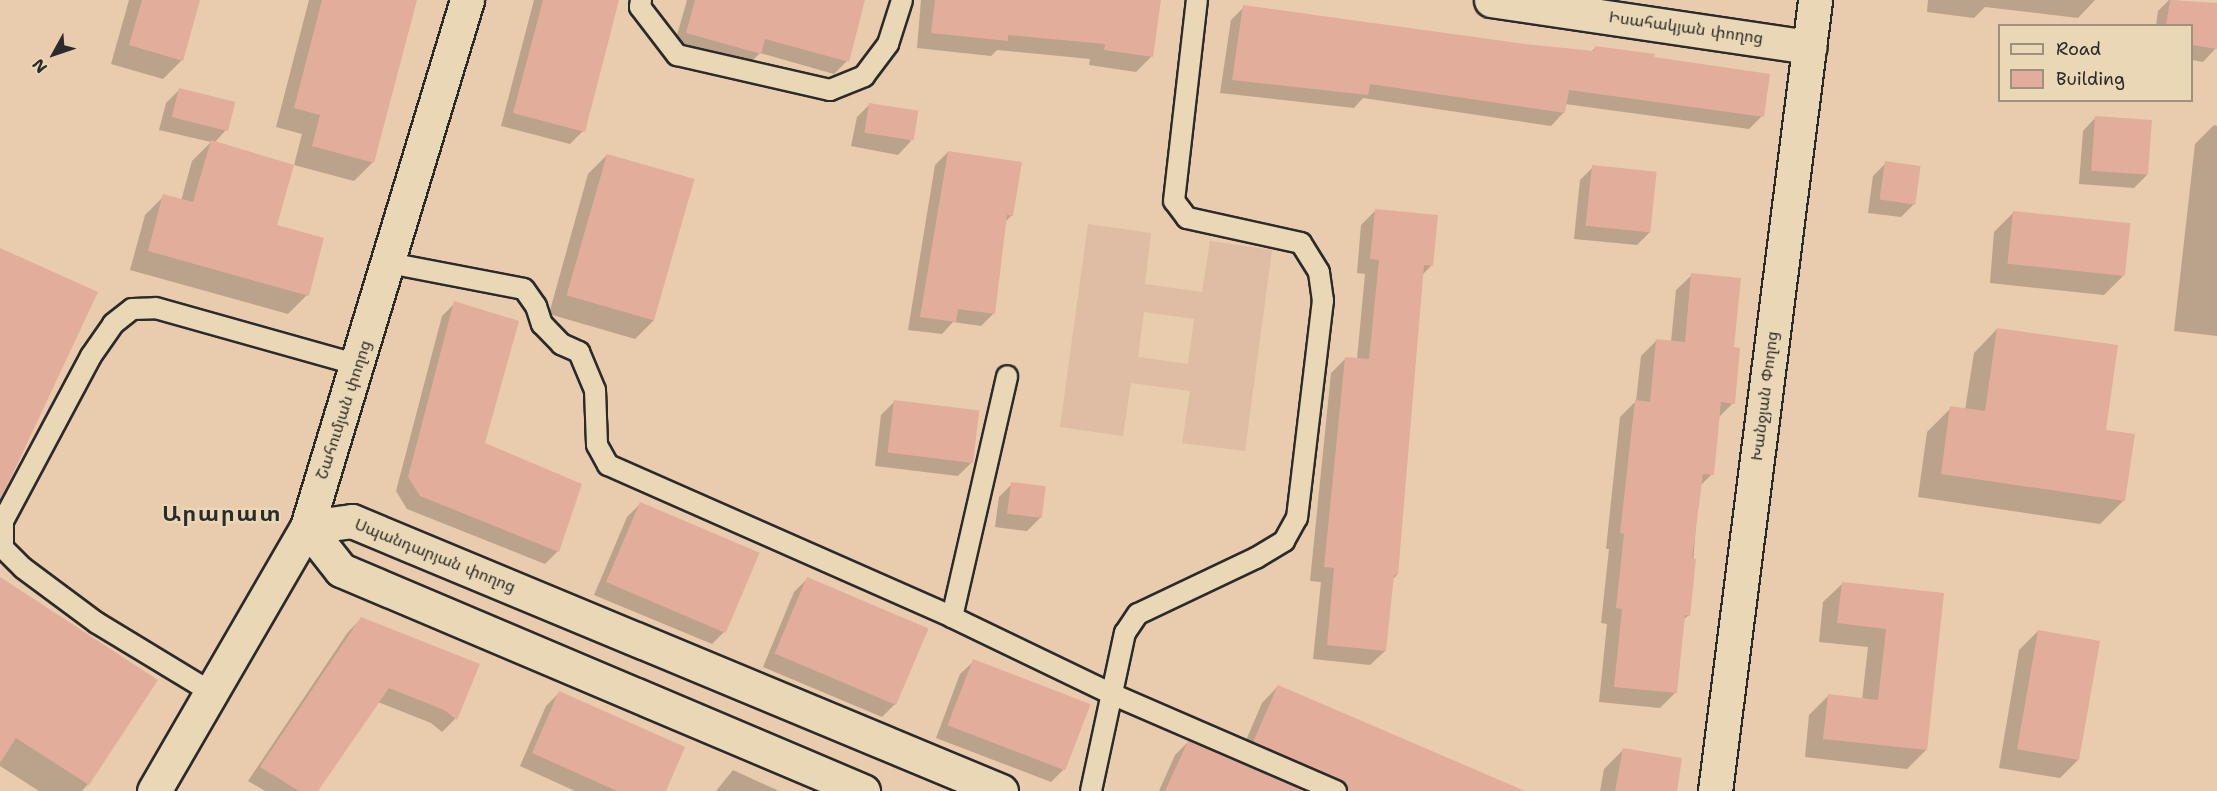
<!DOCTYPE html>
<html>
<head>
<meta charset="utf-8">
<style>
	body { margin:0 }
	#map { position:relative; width:2217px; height:791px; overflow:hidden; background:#e9cbae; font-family:"Shantell Sans","Noto Sans Armenian",sans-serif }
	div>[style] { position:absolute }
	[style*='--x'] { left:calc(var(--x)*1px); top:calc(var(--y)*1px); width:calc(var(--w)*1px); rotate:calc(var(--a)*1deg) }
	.built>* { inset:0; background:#dfbca4 }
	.shadow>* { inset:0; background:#0003 }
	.building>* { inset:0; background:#e3ad9c; transform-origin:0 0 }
	.roads { filter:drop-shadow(2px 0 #2b2b2b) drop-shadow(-2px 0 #2b2b2b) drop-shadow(0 2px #2b2b2b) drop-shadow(0 -2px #2b2b2b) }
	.service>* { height:20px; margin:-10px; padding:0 10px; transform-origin:10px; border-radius:10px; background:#ead7b5 }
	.minor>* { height:33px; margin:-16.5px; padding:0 16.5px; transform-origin:16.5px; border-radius:16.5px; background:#ead7b5 }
	.secondary>* { height:33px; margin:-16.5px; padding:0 16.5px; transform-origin:16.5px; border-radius:16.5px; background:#ead7b5 }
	span { translate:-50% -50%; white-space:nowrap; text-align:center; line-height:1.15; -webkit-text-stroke:4.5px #ead7b5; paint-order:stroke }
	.street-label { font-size:16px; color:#2b2b2b }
	.district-label { font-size:22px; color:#2b2b2b; font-weight:700; letter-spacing:1.5px }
	.legend { position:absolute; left:1998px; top:24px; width:195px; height:78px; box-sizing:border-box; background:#ead7b5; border:2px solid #9e927e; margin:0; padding:8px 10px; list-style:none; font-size:18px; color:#2b2b2b }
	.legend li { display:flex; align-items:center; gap:12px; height:30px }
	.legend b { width:30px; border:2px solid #9e927e }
	.north { position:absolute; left:24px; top:24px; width:60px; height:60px; -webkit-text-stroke:4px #ead7b5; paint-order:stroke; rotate:230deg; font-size:16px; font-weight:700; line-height:24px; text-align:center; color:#2b2b2b }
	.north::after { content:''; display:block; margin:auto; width:21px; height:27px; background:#2b2b2b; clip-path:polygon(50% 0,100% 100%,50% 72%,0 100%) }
</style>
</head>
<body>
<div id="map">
	<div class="built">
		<i style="clip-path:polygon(evenodd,1088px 224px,1151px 233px,1145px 284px,1202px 292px,1210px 241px,1272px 250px,1245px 451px,1182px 443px,1190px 391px,1131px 383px,1123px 436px,1060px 427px,1088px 224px,1144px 312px,1194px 319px,1188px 364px,1138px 357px,1144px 312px)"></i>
	</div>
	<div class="shadow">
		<i style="clip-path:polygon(129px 0,199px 0,182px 60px,163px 79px,111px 64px)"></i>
		<i style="clip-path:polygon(309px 0,415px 0,373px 162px,354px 181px,294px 165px,302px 134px,276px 127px)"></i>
		<i style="clip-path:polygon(534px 0,617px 0,583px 131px,570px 144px,501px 126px)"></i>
		<i style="clip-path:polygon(687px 0,863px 0,847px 61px,834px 74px,760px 53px,747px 66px,674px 46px)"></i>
		<i style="clip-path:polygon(921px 0,1159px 0,1152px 56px,1136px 72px,1089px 65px,1090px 59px,997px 50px,991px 56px,917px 48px)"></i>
		<i style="clip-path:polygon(1928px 0,2095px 0,2078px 18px,1985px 7px,1974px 18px,1927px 12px)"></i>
		<i style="clip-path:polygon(2169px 0,2217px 5px,2216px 48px,2203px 62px,2192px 60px,2192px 26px,2156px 26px,2158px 11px)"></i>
		<i style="clip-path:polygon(1244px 7px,1525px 45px,1591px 52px,1595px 48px,1653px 59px,1762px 116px,1749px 129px,1565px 104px,1564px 112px,1551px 126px,1363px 98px,1354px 108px,1220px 93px,1231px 20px)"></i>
		<i style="clip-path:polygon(179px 90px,226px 130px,214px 143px,275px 226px,307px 295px,288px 314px,130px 270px,145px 215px,164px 196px,181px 201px,192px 161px,211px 142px,159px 130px,166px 103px)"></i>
		<i style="clip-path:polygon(870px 104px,911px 141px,898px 155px,851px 146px,857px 117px)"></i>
		<i style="clip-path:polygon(2096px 117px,2147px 175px,2134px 188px,2079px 184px,2083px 131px)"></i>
		<i style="clip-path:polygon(2214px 125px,2217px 126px,2217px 336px,2174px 331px,2195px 144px)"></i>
		<i style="clip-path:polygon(948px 152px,1012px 215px,1005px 222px,994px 313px,981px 326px,953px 322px,942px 334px,908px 330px,935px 165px)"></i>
		<i style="clip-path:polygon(607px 155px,654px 320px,635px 339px,549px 314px,588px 174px)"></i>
		<i style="clip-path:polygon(1886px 163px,1914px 204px,1901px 217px,1868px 213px,1873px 176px)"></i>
		<i style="clip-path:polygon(1593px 167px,1650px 232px,1637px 245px,1574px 239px,1580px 180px)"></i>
		<i style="clip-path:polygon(1376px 210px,1432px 265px,1422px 275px,1397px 575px,1392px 580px,1385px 651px,1370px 665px,1313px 659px,1321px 582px,1310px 581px,1331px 373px,1346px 358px,1357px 359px,1365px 274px,1357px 273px,1361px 225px)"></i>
		<i style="clip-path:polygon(2013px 213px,2123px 276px,2104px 295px,1990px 283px,1994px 232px)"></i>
		<i style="clip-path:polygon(1692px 275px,1732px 349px,1733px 403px,1718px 418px,1712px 474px,1699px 487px,1689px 615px,1683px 620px,1676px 692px,1660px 708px,1599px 702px,1607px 624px,1601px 623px,1609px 549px,1606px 549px,1620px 417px,1636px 401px,1641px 356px,1656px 341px,1671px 342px,1676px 290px)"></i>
		<i style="clip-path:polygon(455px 303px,483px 444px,558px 551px,545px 564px,407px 509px,396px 491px,442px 316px)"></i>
		<i style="clip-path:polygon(1997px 329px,2104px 432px,2124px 500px,2100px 524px,1918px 497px,1927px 432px,1951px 408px,1965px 410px,1974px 353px)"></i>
		<i style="clip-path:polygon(894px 402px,971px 463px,958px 476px,875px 466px,881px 415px)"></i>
		<i style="clip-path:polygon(1012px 484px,1040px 518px,1027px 531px,995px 527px,999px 497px)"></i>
		<i style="clip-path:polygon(640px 504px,725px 631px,712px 644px,594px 595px,627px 517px)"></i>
		<i style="clip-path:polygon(0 579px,88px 784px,82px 791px,39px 791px,0 766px)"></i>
		<i style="clip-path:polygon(807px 579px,927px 629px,895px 704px,882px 717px,763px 667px,794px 592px)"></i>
		<i style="clip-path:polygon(1842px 584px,1942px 595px,1926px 750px,1907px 769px,1805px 757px,1809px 715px,1828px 696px,1862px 700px,1868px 647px,1819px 642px,1823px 602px)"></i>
		<i style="clip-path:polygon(361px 619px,478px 665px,455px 719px,442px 732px,431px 723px,378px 702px,315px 791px,265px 791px,248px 781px,348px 632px)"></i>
		<i style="clip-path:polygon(2038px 631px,2079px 759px,2060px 778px,1999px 768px,2019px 650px)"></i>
		<i style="clip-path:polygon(974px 661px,1064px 769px,1051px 782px,936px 738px,960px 674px)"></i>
		<i style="clip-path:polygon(1278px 686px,1484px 791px,1331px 791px,1238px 759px,1262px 703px)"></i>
		<i style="clip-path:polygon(559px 693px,664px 791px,575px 791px,520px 766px,546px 706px)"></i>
		<i style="clip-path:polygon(1188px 742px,1302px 791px,1159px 791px,1175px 755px)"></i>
		<i style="clip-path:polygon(1623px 750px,1675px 791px,1600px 791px,1604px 769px)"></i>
		<i style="clip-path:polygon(733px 770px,779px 791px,716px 791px)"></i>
	</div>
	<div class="building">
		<i style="clip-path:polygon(142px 0,200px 0,183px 61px,129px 45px)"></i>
		<i style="clip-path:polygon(322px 0,417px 0,374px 163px,312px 146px,320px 115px,294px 108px)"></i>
		<i style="clip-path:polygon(543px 0,619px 0,585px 132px,513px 113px)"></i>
		<i style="clip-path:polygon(695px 0,865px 0,849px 62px,765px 39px,761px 54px,686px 33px)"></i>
		<i style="clip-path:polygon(935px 0,1161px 0,1153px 57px,1104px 50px,1105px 44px,1008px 35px,1008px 41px,931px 33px)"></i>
		<i style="clip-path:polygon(2170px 0,2217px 3px,2217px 49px,2192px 45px,2192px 26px,2166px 26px)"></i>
		<i style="clip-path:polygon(1243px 5px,1525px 44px,1594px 51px,1595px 46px,1655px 54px,1654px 57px,1770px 74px,1764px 117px,1569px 90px,1565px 113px,1370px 84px,1368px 95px,1232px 80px)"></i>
		<i style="left:179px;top:88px;width:58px;height:30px;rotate:14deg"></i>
		<i style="left:869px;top:103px;width:50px;height:30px;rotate:9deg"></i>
		<i style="left:2095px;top:116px;width:57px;height:55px;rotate:4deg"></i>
		<i style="clip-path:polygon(211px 140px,294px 165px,277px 225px,324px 238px,309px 296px,148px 251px,163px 194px,193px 202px)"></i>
		<i style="clip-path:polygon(948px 151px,1022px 162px,1013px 216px,1007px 215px,995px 314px,958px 309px,956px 322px,920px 317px)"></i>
		<i style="left:607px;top:154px;width:91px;height:147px;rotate:16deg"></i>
		<i style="left:1885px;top:161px;width:36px;height:39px;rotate:8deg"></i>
		<i style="left:1592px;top:165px;width:65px;height:61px;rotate:6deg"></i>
		<i style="clip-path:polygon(1375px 209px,1438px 215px,1433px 266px,1424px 265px,1398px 575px,1394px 575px,1386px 651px,1327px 645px,1334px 568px,1324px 567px,1345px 357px,1369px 359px,1379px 260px,1370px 259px)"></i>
		<i style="left:2013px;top:211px;width:118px;height:53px;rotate:6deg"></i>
		<i style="clip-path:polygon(0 248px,98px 292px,0 501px)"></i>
		<i style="clip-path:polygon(1691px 273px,1741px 278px,1734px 347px,1740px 348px,1735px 404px,1721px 402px,1714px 475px,1703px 474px,1692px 558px,1696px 559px,1690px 616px,1685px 615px,1677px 693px,1614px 687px,1622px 609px,1616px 608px,1624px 534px,1620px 533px,1635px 400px,1650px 402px,1656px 339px,1685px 342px)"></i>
		<i style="clip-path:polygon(454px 301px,519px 321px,485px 443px,582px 484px,559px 552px,420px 496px,408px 477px)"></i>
		<i style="clip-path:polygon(1997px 328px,2118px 345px,2106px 430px,2135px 434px,2125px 501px,1941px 474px,1950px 406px,1985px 411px)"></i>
		<i style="left:894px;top:400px;width:86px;height:53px;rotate:7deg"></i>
		<i style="left:1011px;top:482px;width:35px;height:32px;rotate:7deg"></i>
		<i style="left:640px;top:502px;width:130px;height:87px;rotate:23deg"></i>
		<i style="clip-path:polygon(0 577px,158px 680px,89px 785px,16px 738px,0 763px)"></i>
		<i style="left:807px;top:577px;width:132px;height:83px;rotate:23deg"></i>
		<i style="clip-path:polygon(1842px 582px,1944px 593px,1927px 750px,1823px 739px,1828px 694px,1878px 700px,1886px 629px,1837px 623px)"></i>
		<i style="clip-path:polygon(361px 617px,480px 664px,457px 720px,444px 710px,389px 688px,318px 791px,299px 791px,260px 767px)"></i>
		<i style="left:2038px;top:630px;width:63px;height:121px;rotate:10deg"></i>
		<i style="left:973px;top:659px;width:126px;height:71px;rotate:21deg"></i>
		<i style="clip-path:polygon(1278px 685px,1525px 791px,1348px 791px,1341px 780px,1253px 742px)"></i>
		<i style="clip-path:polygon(559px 691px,685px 747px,666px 791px,617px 791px,532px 753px)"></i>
		<i style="clip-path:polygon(1188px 741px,1244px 765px,1306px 791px,1165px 791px)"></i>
		<i style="clip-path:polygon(1623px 748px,1682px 758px,1677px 791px,1615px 791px)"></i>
	</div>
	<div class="roads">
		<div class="service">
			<i style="--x:641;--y:0;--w:7;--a:98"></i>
			<i style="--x:640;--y:7;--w:61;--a:52.4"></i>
			<i style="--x:677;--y:55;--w:157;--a:12.9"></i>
			<i style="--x:830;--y:90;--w:37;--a:-22"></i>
			<i style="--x:864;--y:76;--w:40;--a:-53"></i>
			<i style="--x:888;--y:44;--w:46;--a:-72.3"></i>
			<i style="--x:389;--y:263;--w:137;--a:10.9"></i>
			<i style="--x:524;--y:289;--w:21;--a:55"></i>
			<i style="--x:536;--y:306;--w:19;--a:72"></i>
			<i style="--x:542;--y:324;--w:28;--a:46"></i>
			<i style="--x:561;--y:344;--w:20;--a:24"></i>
			<i style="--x:579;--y:352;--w:41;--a:67.2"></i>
			<i style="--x:595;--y:390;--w:55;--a:87.9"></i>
			<i style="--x:597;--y:445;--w:23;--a:61"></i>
			<i style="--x:608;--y:465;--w:376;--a:23.8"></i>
			<i style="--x:952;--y:617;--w:180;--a:25.7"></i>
			<i style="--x:1114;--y:695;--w:242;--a:23.4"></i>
			<i style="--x:952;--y:617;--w:247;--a:-77.1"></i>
			<i style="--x:211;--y:692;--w:133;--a:-148.8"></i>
			<i style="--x:97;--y:623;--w:92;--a:-143.4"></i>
			<i style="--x:23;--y:568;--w:28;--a:-135"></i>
			<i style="--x:3;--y:548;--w:27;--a:-90"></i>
			<i style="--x:3;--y:521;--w:187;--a:-61.9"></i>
			<i style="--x:91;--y:356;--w:39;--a:-55"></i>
			<i style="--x:113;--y:324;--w:24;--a:-38"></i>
			<i style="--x:132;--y:309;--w:24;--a:-2"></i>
			<i style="--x:156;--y:308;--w:211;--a:15.7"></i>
			<i style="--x:1091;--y:791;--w:162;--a:-77.9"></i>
			<i style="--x:1125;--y:633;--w:23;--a:-56"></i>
			<i style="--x:1138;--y:614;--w:131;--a:-25.4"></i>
			<i style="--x:1256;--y:558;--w:33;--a:-31"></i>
			<i style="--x:1284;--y:541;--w:26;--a:-61"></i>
			<i style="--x:1297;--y:518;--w:219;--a:-83.2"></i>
			<i style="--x:1323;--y:301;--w:29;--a:-98"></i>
			<i style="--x:1319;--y:272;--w:34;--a:-122"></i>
			<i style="--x:1301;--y:243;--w:117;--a:-167.6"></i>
			<i style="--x:1187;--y:218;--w:21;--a:-127"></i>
			<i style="--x:1174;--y:201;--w:202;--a:-83.5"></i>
		</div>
		<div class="minor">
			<i style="--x:1491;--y:0;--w:322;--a:8.4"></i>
			<i style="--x:307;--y:527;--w:45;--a:-7.6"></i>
			<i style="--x:352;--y:521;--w:703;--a:22.59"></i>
			<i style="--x:307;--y:527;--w:55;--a:51.7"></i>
			<i style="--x:341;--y:570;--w:567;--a:22.95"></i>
			<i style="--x:1715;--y:791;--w:797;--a:-82.79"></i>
		</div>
		<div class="secondary">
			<i style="--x:154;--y:791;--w:305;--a:-59.9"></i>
			<i style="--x:307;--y:527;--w:551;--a:-73.11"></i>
		</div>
	</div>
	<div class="street-label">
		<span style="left:1686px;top:28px;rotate:8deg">Իսահակյան փողոց</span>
		<span style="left:1765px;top:396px;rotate:-83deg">Խանջյան Փողոց</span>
		<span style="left:344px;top:410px;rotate:-72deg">Շահումյան փողոց</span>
		<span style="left:435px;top:556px;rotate:22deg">Սպանդարյան փողոց</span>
	</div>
	<div class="district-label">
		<span style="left:222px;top:514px">Արարատ</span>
	</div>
	<ul class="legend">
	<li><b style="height:8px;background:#ead7b5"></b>Road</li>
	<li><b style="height:16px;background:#e3ad9c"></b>Building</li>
	</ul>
	<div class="north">N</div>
</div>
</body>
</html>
